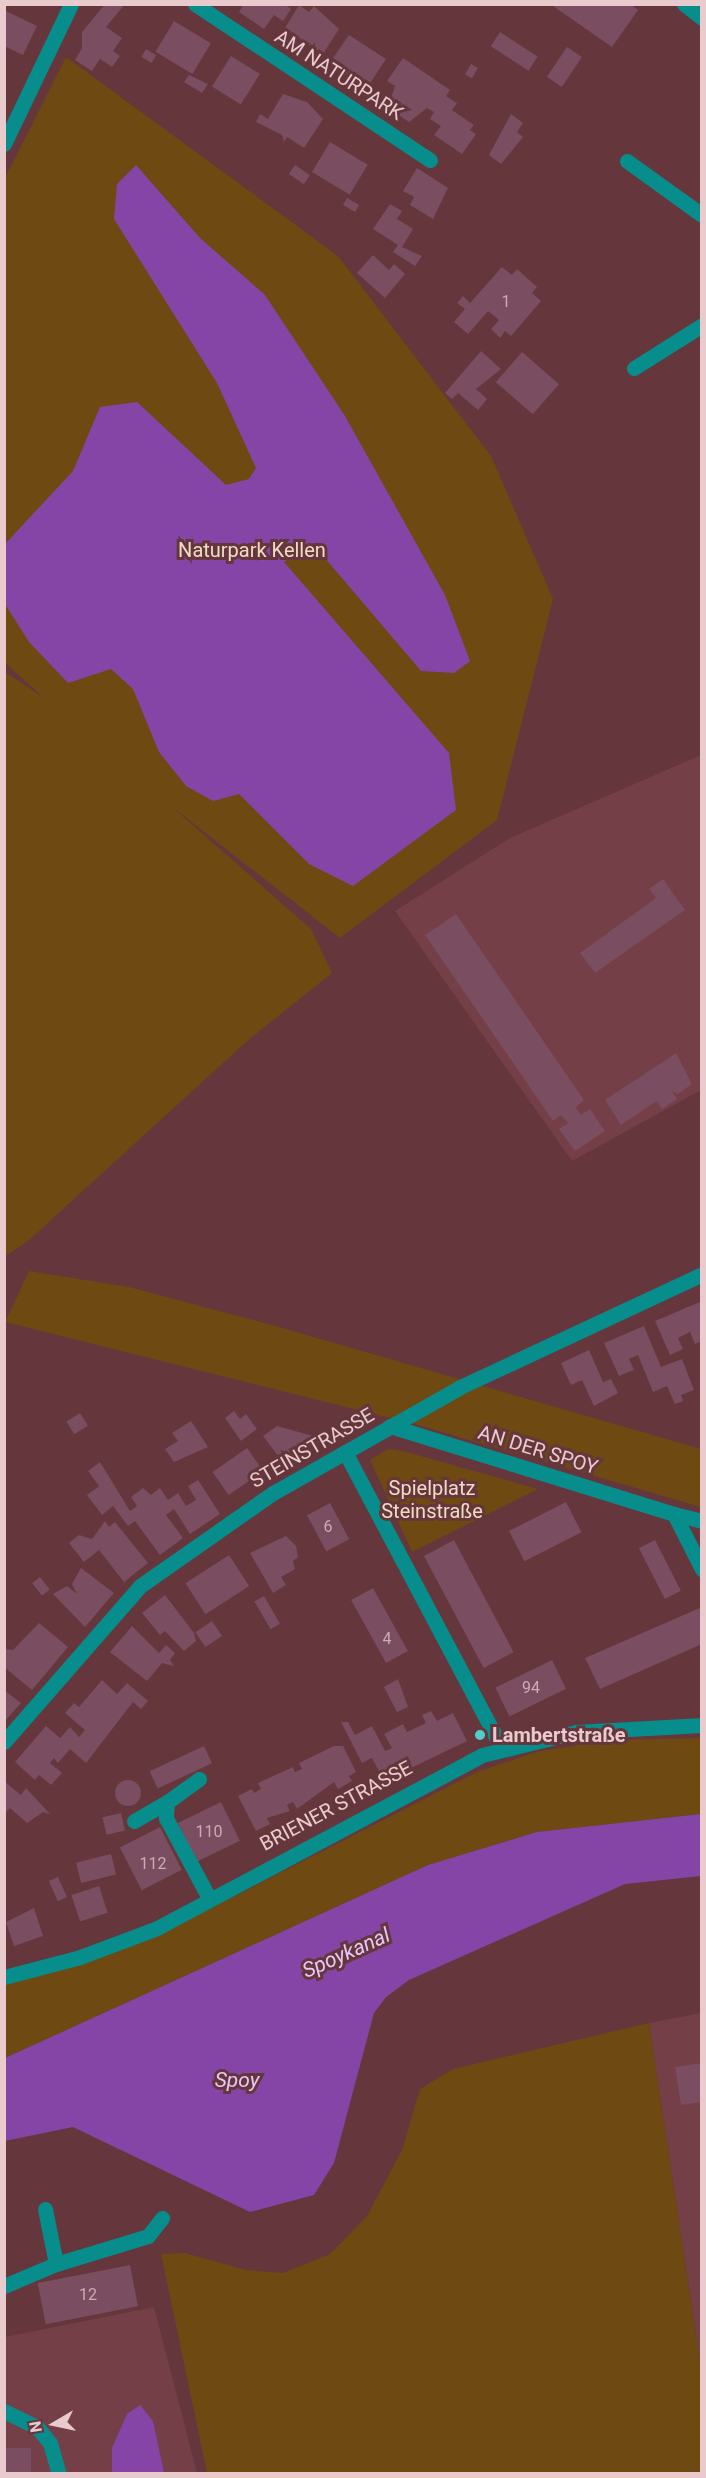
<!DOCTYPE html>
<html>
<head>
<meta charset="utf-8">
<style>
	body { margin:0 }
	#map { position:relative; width:706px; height:2478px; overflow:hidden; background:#65363c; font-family:Roboto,sans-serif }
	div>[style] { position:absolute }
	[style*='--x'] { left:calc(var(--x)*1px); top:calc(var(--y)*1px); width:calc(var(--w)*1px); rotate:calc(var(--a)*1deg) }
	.built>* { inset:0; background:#743f46 }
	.green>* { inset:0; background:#6e4911 }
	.water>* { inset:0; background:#8545a7 }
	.building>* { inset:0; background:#7a4d60; transform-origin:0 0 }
	.round { border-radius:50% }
	.minor>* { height:15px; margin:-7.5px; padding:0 7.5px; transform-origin:7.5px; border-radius:7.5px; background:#078d8b }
	.dots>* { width:16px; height:16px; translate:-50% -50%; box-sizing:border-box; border:3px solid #65363c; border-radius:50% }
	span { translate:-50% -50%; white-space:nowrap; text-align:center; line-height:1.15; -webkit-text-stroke:6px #65363c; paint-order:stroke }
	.number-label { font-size:16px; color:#cdacb2 }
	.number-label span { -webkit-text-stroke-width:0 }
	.street-label { font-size:20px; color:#e9cbce }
	.park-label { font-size:20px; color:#f0dcc5 }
	.poi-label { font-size:20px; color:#e9cbce; font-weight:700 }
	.left { translate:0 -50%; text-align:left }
	.water-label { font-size:21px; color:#e6c7f9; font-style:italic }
	.frame { position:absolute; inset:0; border:6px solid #e9cbce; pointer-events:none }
	.north { position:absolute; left:24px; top:2394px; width:60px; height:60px; -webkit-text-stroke:4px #65363c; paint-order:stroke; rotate:261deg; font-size:16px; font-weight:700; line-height:24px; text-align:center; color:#e9cbce }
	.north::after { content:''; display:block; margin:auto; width:21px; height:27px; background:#e9cbce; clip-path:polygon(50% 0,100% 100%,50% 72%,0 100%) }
</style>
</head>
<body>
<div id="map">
	<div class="built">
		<i style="clip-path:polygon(701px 755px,701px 1090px,572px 1161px,395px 911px,510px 838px)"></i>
		<i style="clip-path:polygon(701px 2013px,701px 2368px,649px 2023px)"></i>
		<i style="clip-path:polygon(154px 2307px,197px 2473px,5px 2474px,5px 2337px)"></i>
	</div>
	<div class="green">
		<i style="clip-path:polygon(66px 57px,338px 256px,491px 456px,553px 599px,497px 820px,340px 938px,171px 806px,311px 929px,332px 973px,246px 1042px,27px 1242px,5px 1256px,5px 672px,44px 698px,5px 663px,5px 178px)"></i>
		<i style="clip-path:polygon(29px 1271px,129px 1287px,272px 1325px,701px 1449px,701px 1507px,418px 1425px,5px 1322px)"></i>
		<i style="clip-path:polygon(388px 1449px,403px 1451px,538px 1489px,412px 1552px,370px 1460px)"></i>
		<i style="clip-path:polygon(701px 1738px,701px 1814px,537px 1832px,428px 1865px,5px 2058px,5px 1984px,151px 1939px,477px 1772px,536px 1752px,609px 1740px)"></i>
		<i style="clip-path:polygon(649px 2023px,701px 2368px,701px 2473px,207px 2473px,161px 2254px,185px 2253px,246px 2270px,283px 2273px,330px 2254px,367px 2216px,402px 2150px,420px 2089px,453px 2069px)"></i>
	</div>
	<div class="water">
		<i style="clip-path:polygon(136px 165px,200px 238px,265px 295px,345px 416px,445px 595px,470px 661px,454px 673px,421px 671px,313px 544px,284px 562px,449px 753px,456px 810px,353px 886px,309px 864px,239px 794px,213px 801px,186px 786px,159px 752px,133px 689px,111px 669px,68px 683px,29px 642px,5px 604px,5px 544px,73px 471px,100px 407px,137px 402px,226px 485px,249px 479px,256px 468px,217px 383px,114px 219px,117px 184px)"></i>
		<i style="clip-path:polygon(701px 1814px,701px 1876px,625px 1884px,409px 1980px,386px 1997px,374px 2013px,334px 2163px,314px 2195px,250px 2212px,73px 2127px,5px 2141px,5px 2058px,428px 1865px,537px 1832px)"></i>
		<i style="clip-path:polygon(140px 2405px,153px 2421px,164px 2473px,112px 2473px,112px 2448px,127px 2414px)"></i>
	</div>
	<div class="building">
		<i style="clip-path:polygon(105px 4px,125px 4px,106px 27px,122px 38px,113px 51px,120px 56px,112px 67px,100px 59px,92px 71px,75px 60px,82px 48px,82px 32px)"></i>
		<i style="clip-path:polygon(244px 4px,284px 4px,291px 9px,283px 21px,274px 15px,264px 29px,239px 12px)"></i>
		<i style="clip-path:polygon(550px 4px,630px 4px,638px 10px,612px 47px)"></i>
		<i style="clip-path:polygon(299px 5px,309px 12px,314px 6px,339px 29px,323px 54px,285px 28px)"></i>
		<i style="clip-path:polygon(4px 10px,37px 26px,23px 55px,4px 46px)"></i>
		<i style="left:174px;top:21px;width:43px;height:36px;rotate:31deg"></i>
		<i style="left:500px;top:32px;width:45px;height:17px;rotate:33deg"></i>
		<i style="clip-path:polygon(349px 35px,386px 59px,367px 88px,340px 71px,344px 65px,333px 58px)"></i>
		<i style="left:567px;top:47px;width:18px;height:36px;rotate:34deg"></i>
		<i style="left:146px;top:49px;width:12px;height:9px;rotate:31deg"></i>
		<i style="left:231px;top:56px;width:34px;height:36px;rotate:32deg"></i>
		<i style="clip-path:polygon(403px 58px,450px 90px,446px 96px,457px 103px,452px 110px,474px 125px,470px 130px,476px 134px,462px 154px,434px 135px,441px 126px,430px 119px,434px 112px,427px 108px,409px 122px,388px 108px,395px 86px,387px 81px)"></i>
		<i style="left:471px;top:64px;width:8px;height:12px;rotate:30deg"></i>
		<i style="clip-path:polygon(189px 75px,208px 84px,202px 93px,184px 82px)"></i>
		<i style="clip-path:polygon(283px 94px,307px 102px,323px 119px,304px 148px,287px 137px,284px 142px,282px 135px,256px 122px,260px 114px,268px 119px)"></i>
		<i style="clip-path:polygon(511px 114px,523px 123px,517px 132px,523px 137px,501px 164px,489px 155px)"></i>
		<i style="left:330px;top:142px;width:44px;height:35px;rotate:31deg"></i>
		<i style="left:295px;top:165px;width:18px;height:11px;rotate:34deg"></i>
		<i style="clip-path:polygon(417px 168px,448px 188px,433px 219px,410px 205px,414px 197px,403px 191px)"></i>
		<i style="left:347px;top:198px;width:14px;height:8px;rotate:30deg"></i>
		<i style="clip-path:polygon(390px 204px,402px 211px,397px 219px,413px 229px,402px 247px,422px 256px,415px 266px,393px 252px,398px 245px,373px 229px)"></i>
		<i style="clip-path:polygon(373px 255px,389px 270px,394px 264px,405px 274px,385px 298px,357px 273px)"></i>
		<i style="clip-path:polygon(502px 267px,512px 275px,517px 269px,537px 287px,532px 293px,541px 301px,511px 336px,505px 331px,500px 338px,491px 329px,499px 320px,488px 311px,468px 334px,454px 322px,465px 309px,457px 303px,463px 296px,470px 303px)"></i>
		<i style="clip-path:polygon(481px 351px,501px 369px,476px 389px,487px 399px,478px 410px,458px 393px,452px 399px,445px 393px)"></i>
		<i style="left:522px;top:352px;width:49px;height:40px;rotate:41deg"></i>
		<i style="clip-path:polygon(663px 879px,685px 910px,595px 973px,580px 953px,656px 898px,649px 889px)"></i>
		<i style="clip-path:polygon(456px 914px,584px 1100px,576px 1107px,581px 1115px,590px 1109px,605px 1131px,575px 1151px,559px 1129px,568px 1123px,561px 1115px,553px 1121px,425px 935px)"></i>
		<i style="clip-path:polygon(676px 1053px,692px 1084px,678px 1094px,672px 1091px,677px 1099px,662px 1109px,657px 1101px,621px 1125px,605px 1100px)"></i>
		<i style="clip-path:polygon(702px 1301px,702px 1341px,695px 1344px,690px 1332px,678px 1338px,683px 1349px,670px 1355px,655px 1321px)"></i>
		<i style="clip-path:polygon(644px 1326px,661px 1367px,682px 1359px,694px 1390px,681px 1395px,683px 1401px,675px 1404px,667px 1386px,653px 1392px,638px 1355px,629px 1359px,634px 1370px,619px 1376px,604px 1343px)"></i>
		<i style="clip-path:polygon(589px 1350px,603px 1382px,611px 1379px,618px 1393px,594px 1406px,582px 1380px,571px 1385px,561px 1363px)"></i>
		<i style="clip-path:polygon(234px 1411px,240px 1419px,246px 1414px,257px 1429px,241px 1441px,225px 1418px)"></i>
		<i style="left:80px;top:1413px;width:15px;height:16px;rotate:58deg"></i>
		<i style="clip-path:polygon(191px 1421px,208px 1447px,174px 1462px,165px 1449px,178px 1441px,172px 1433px)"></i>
		<i style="clip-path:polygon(277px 1426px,324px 1439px,285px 1465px,263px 1436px)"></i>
		<i style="left:247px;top:1448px;width:28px;height:42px;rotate:55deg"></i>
		<i style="clip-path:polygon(100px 1462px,130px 1511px,137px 1506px,131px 1497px,143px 1488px,151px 1495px,160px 1488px,168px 1500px,178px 1493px,186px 1506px,196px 1500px,188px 1486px,198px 1480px,220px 1514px,190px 1534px,174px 1509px,166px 1515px,183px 1538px,160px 1555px,135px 1521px,128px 1526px,113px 1506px,102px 1515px,87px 1495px,99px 1486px,88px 1471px)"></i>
		<i style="left:566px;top:1502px;width:34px;height:64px;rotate:63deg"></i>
		<i style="left:330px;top:1503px;width:41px;height:26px;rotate:62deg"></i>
		<i style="clip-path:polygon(105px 1521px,109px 1527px,115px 1522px,148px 1563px,124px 1582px,99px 1550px,84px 1562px,69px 1543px,79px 1535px,92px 1539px)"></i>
		<i style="clip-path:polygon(286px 1536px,296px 1546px,298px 1557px,293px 1561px,295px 1569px,281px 1577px,286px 1585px,273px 1593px,250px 1553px)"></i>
		<i style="left:454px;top:1540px;width:127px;height:34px;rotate:62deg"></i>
		<i style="left:655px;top:1540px;width:57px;height:18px;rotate:63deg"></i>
		<i style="left:229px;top:1555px;width:37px;height:52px;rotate:57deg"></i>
		<i style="clip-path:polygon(81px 1568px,114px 1593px,85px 1627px,53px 1594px,67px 1586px,77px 1594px,72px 1584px)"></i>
		<i style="left:40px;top:1577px;width:16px;height:10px;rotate:52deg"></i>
		<i style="left:373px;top:1588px;width:72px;height:25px;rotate:61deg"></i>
		<i style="clip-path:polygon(165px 1595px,194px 1633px,196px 1641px,184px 1651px,165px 1631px,160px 1635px,142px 1613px)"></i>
		<i style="left:264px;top:1596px;width:32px;height:11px;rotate:60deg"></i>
		<i style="clip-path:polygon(702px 1607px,702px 1644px,600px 1689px,585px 1658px)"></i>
		<i style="left:212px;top:1621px;width:18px;height:20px;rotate:56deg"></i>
		<i style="clip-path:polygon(39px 1623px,68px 1647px,32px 1690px,4px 1667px,4px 1649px,13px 1650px)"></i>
		<i style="clip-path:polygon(132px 1626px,159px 1653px,166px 1645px,175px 1653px,170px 1660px,174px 1666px,162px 1663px,147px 1681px,110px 1652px)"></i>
		<i style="left:552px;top:1660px;width:32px;height:63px;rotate:64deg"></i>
		<i style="clip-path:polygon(398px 1679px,408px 1707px,397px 1712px,384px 1687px)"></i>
		<i style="clip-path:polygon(102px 1680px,117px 1694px,127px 1683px,148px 1701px,141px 1709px,133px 1702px,86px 1763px,70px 1749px,58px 1763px,54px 1758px,50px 1763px,62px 1773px,51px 1785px,39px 1775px,35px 1780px,15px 1762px,46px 1726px,60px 1738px,70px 1727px,79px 1737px,85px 1730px,65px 1713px,74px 1703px,79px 1707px)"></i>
		<i style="clip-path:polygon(4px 1690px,21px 1703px,4px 1722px)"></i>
		<i style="clip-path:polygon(431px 1711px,437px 1721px,453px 1713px,467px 1741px,384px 1781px,372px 1758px,362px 1763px,341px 1722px,348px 1722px,355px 1735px,372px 1726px,385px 1751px,392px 1748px,384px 1734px,403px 1724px,407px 1732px,426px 1723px,422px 1715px)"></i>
		<i style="left:204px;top:1746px;width:19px;height:60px;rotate:65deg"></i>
		<i style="clip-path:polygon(334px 1746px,343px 1746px,356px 1772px,349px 1776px,352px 1781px,338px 1789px,334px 1782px,297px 1809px,293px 1802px,287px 1805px,290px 1811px,267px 1818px,270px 1824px,256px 1831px,238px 1796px,252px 1789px,254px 1793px,261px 1789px,258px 1783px,293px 1767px,295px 1772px,302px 1769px,299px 1763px)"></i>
		<i class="round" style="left:115px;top:1780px;width:26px;height:26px"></i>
		<i style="clip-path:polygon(4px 1781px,21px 1795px,26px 1788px,50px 1814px,43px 1812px,27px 1823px,10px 1808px,4px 1814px)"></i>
		<i style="left:221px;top:1802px;width:43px;height:48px;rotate:64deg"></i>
		<i style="left:121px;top:1813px;width:18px;height:19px;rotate:77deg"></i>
		<i style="left:160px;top:1827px;width:48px;height:45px;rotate:63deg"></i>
		<i style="left:111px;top:1854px;width:21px;height:36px;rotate:76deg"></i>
		<i style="left:58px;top:1877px;width:22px;height:10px;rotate:66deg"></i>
		<i style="left:99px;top:1886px;width:28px;height:29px;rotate:72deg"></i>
		<i style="clip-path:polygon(34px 1908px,43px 1936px,14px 1946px,6px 1922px)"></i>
		<i style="clip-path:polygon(702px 2063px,702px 2102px,681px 2105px,675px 2067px)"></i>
		<i style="left:130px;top:2265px;width:42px;height:94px;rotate:79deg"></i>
		<i style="left:4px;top:2448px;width:27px;height:26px"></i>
	</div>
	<div class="minor">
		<i style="--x:195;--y:4;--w:282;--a:33.6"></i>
		<i style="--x:684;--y:4;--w:23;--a:38"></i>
		<i style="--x:4;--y:144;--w:155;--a:-64.4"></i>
		<i style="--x:627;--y:161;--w:92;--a:35.8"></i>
		<i style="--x:634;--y:368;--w:80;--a:-32.3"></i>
		<i style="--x:390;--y:1426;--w:297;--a:17.2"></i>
		<i style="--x:674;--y:1514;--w:62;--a:63"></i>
		<i style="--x:345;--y:1452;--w:335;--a:62.1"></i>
		<i style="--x:674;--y:1514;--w:29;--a:14"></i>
		<i style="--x:4;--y:1742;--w:207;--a:-48.9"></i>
		<i style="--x:140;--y:1586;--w:162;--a:-35"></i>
		<i style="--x:273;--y:1493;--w:215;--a:-29.5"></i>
		<i style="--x:460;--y:1387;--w:267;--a:-25"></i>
		<i style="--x:199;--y:1779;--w:39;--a:144"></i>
		<i style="--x:167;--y:1802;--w:16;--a:94"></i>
		<i style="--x:166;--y:1818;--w:91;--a:61.7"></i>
		<i style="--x:134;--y:1821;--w:38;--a:-30"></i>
		<i style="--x:4;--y:1977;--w:79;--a:-14.7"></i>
		<i style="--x:80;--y:1957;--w:82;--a:-20.6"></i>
		<i style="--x:157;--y:1928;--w:368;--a:-28"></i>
		<i style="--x:482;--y:1755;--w:97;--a:-13.7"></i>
		<i style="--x:576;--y:1732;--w:126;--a:-3.2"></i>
		<i style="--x:56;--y:2264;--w:96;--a:-16.9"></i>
		<i style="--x:148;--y:2236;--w:23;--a:-52"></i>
		<i style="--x:4;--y:2286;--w:56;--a:-22.9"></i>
		<i style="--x:56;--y:2264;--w:56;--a:-101.3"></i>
		<i style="--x:4;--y:2411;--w:37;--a:26"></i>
		<i style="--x:37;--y:2427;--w:21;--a:51"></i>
		<i style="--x:50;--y:2443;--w:32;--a:74"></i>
	</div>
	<div class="dots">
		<i style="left:480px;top:1735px;background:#53cdca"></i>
	</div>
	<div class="number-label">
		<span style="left:506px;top:302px">1</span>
		<span style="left:328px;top:1527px">6</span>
		<span style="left:387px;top:1639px">4</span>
		<span style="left:531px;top:1688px">94</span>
		<span style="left:209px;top:1832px">110</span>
		<span style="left:153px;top:1864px">112</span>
		<span style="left:88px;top:2295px">12</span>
	</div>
	<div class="street-label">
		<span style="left:339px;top:75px;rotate:33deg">AM NATURPARK</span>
		<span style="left:312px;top:1448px;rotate:-30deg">STEINSTRASSE</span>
		<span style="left:538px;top:1450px;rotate:17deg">AN DER SPOY</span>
		<span style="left:336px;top:1806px;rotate:-28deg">BRIENER STRASSE</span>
	</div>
	<div class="park-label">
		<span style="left:252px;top:550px">Naturpark Kellen</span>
		<span style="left:432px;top:1500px">Spielplatz<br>Steinstraße</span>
	</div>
	<div class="poi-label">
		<span class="left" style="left:492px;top:1735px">Lambertstraße</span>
	</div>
	<div class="water-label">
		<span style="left:346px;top:1953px;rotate:-24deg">Spoykanal</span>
		<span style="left:237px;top:2080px">Spoy</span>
	</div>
	<div class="frame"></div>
	<div class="north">N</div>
</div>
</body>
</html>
